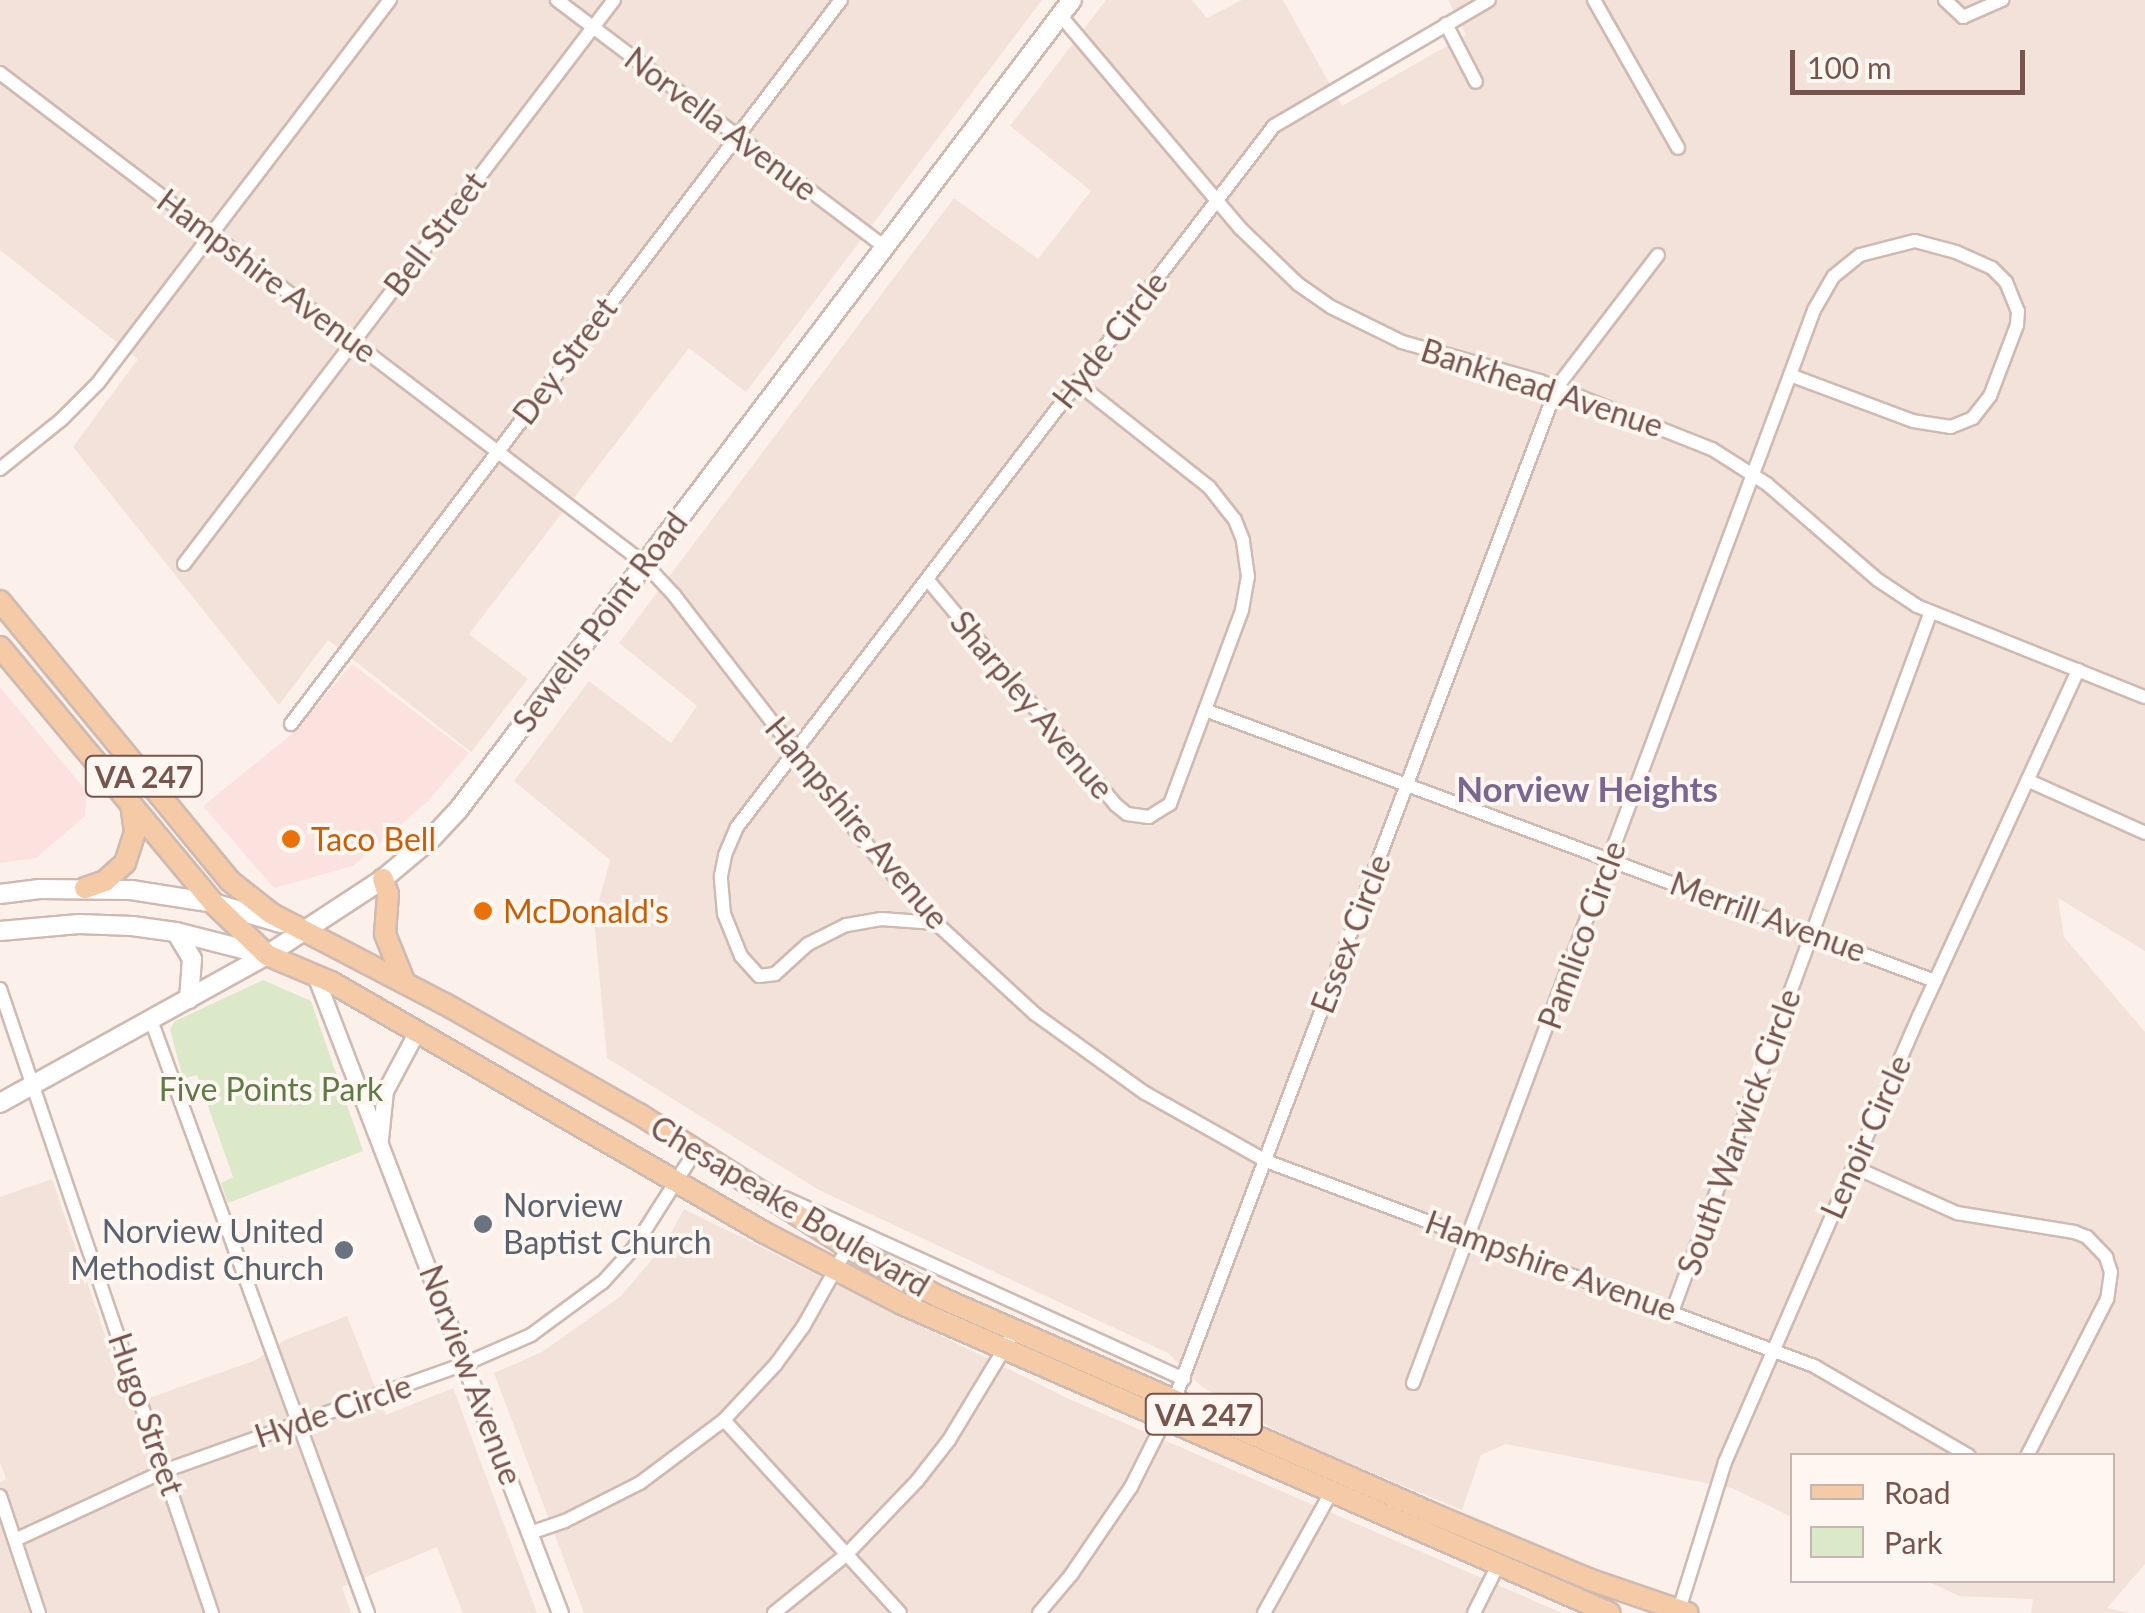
<!DOCTYPE html>
<html>
<head>
<meta charset="utf-8">
<style>
	body { margin:0 }
	#map { position:relative; width:2145px; height:1613px; overflow:hidden; background:#fbf1ea; font-family:Lato,sans-serif }
	div>[style] { position:absolute }
	[style*='--x'] { left:calc(var(--x)*1px); top:calc(var(--y)*1px); width:calc(var(--w)*1px); rotate:calc(var(--a)*1deg) }
	.residential>* { inset:0; background:#f3e2d9 }
	.commercial>* { inset:0; background:#fbe2df }
	.green>* { inset:0; background:#dce9c9 }
	.roads { filter:drop-shadow(2px 0 #cfbab2) drop-shadow(-2px 0 #cfbab2) drop-shadow(0 2px #cfbab2) drop-shadow(0 -2px #cfbab2) }
	.minor>* { height:12px; margin:-6px; padding:0 6px; transform-origin:6px; border-radius:6px; background:#fff }
	.tertiary>* { height:15px; margin:-7.5px; padding:0 7.5px; transform-origin:7.5px; border-radius:7.5px; background:#fff }
	.secondary>* { height:18px; margin:-9px; padding:0 9px; transform-origin:9px; border-radius:9px; background:#fff }
	.primary>* { height:20px; margin:-10px; padding:0 10px; transform-origin:10px; border-radius:10px; background:#f5caa7 }
	.dots>* { width:28px; height:28px; translate:-50% -50%; box-sizing:border-box; border:5px solid #fef6f1; border-radius:50% }
	span { translate:-50% -50%; white-space:nowrap; text-align:center; line-height:1.15; -webkit-text-stroke:8px #fef6f1; paint-order:stroke }
	.shield-label span { padding:2px 8px; background:#fef6f1; border:2px solid; border-radius:8px; -webkit-text-stroke-width:0 }
	.shield-label { font-size:30px; color:#75554e; font-weight:700 }
	.street-label { font-size:32px; color:#75554e }
	.food-label { font-size:32px; color:#c56008 }
	.left { translate:0 -50%; text-align:left }
	.park-label { font-size:32px; color:#5f7a47 }
	.worship-label { font-size:32px; color:#5b616d }
	.right { translate:-100% -50%; text-align:right }
	.neighbourhood-label { font-size:35px; color:#7a6691; font-weight:700 }
	.legend { position:absolute; left:1790px; top:1453px; width:325px; height:130px; box-sizing:border-box; background:#fef6f1; border:2px solid #c7b6b0; margin:0; padding:12px 18px; list-style:none; font-size:30px; color:#75554e }
	.legend li { display:flex; align-items:center; gap:20px; height:50px }
	.legend b { width:50px; border:2px solid #c7b6b0 }
	.scale { position:absolute; left:1790px; top:50px; width:235px; height:45px; box-sizing:border-box; border:5px solid #75554e; border-top:0; padding-left:12px; font-size:30px; line-height:35px; white-space:nowrap; color:#75554e; -webkit-text-stroke:8px #fef6f1; paint-order:stroke }
</style>
</head>
<body>
<div id="map">
	<div class="residential">
		<i style="clip-path:polygon(0 0,1042px 0,746px 392px,689px 348px,469px 634px,528px 679px,471px 752px,328px 640px,279px 705px,73px 447px,138px 359px,0 250px)"></i>
		<i style="clip-path:polygon(1106px 0,1192px 0,1207px 18px,1242px 0,1283px 0,1342px 106px,1466px 35px,1448px 0,2145px 0,2145px 951px,2058px 898px,2064px 937px,2145px 1032px,2145px 1564px,2107px 1608px,2130px 1613px,2031px 1613px,2033px 1599px,1959px 1596px,1927px 1581px,2112px 1580px,2112px 1456px,1792px 1456px,1792px 1517px,1732px 1488px,1506px 1444px,1481px 1455px,1462px 1510px,1295px 1441px,1202px 1387px,1168px 1353px,819px 1190px,607px 1058px,594px 920px,610px 860px,514px 781px,589px 681px,671px 743px,697px 706px,619px 643px,954px 198px,1038px 259px,1091px 191px,1010px 126px)"></i>
		<i style="clip-path:polygon(52px 1179px,129px 1405px,256px 1360px,285px 1340px,347px 1316px,386px 1415px,453px 1388px,537px 1613px,463px 1613px,437px 1547px,342px 1587px,351px 1613px,0 1613px,0 1482px,6px 1479px,0 1462px,0 1197px)"></i>
		<i style="clip-path:polygon(684px 1209px,1069px 1399px,1562px 1613px,584px 1613px,494px 1373px,542px 1352px,621px 1296px,665px 1244px)"></i>
	</div>
	<div class="commercial">
		<i style="clip-path:polygon(352px 664px,469px 753px,429px 800px,353px 866px,274px 888px,203px 806px,292px 734px)"></i>
		<i style="clip-path:polygon(0 687px,87px 792px,85px 816px,36px 858px,0 863px)"></i>
	</div>
	<div class="green">
		<i style="clip-path:polygon(263px 980px,311px 1001px,363px 1151px,228px 1203px,221px 1183px,233px 1177px,197px 1075px,183px 1079px,170px 1029px,175px 1021px)"></i>
	</div>
	<div class="roads">
		<div class="minor">
			<i style="--x:557;--y:0;--w:411;--a:37"></i>
			<i style="--x:1594;--y:0;--w:170;--a:60.4"></i>
			<i style="--x:1945;--y:0;--w:25;--a:43"></i>
			<i style="--x:1963;--y:17;--w:43;--a:-23.6"></i>
			<i style="--x:1060;--y:15;--w:279;--a:49.8"></i>
			<i style="--x:1240;--y:228;--w:81;--a:44"></i>
			<i style="--x:1298;--y:284;--w:40;--a:34.9"></i>
			<i style="--x:1331;--y:307;--w:79;--a:26.2"></i>
			<i style="--x:1402;--y:342;--w:143;--a:15.8"></i>
			<i style="--x:1540;--y:381;--w:185;--a:21.6"></i>
			<i style="--x:1712;--y:449;--w:65;--a:32.5"></i>
			<i style="--x:1767;--y:484;--w:147;--a:40.9"></i>
			<i style="--x:1878;--y:580;--w:47;--a:33.7"></i>
			<i style="--x:1917;--y:606;--w:245;--a:21.8"></i>
			<i style="--x:1446;--y:24;--w:65;--a:62.7"></i>
			<i style="--x:0;--y:73;--w:809;--a:37.27"></i>
			<i style="--x:644;--y:563;--w:44;--a:46.8"></i>
			<i style="--x:674;--y:595;--w:316;--a:52.3"></i>
			<i style="--x:867;--y:845;--w:104;--a:48.5"></i>
			<i style="--x:936;--y:923;--w:134;--a:42.6"></i>
			<i style="--x:1035;--y:1014;--w:135;--a:35.7"></i>
			<i style="--x:1145;--y:1093;--w:139;--a:29.3"></i>
			<i style="--x:1266;--y:1161;--w:585;--a:20.51"></i>
			<i style="--x:1814;--y:1366;--w:179;--a:30.1"></i>
			<i style="--x:1915;--y:241;--w:42;--a:15"></i>
			<i style="--x:1956;--y:252;--w:39;--a:24"></i>
			<i style="--x:1992;--y:268;--w:20;--a:45"></i>
			<i style="--x:2006;--y:282;--w:31;--a:68"></i>
			<i style="--x:2018;--y:311;--w:14;--a:94"></i>
			<i style="--x:2017;--y:325;--w:76;--a:110.8"></i>
			<i style="--x:1990;--y:396;--w:28;--a:128"></i>
			<i style="--x:1973;--y:418;--w:24;--a:158"></i>
			<i style="--x:1951;--y:427;--w:38;--a:-171"></i>
			<i style="--x:1913;--y:421;--w:131;--a:-159.5"></i>
			<i style="--x:1790;--y:375;--w:69;--a:-69.7"></i>
			<i style="--x:1814;--y:310;--w:39;--a:-60"></i>
			<i style="--x:1834;--y:276;--w:33;--a:-39"></i>
			<i style="--x:1860;--y:255;--w:57;--a:-14.3"></i>
			<i style="--x:0;--y:469;--w:78;--a:-38.8"></i>
			<i style="--x:61;--y:420;--w:52;--a:-45"></i>
			<i style="--x:98;--y:383;--w:482;--a:-52.7"></i>
			<i style="--x:184;--y:564;--w:709;--a:-52.68"></i>
			<i style="--x:927;--y:579;--w:295;--a:50.1"></i>
			<i style="--x:1116;--y:805;--w:14;--a:39"></i>
			<i style="--x:1127;--y:814;--w:22;--a:8"></i>
			<i style="--x:1149;--y:817;--w:25;--a:-32"></i>
			<i style="--x:1170;--y:804;--w:207;--a:-69.6"></i>
			<i style="--x:1242;--y:610;--w:34;--a:-80"></i>
			<i style="--x:1248;--y:577;--w:37;--a:-98"></i>
			<i style="--x:1243;--y:540;--w:22;--a:-112"></i>
			<i style="--x:1235;--y:520;--w:42;--a:-128.2"></i>
			<i style="--x:1209;--y:487;--w:169;--a:-141.7"></i>
			<i style="--x:1205;--y:710;--w:779;--a:20.37"></i>
			<i style="--x:291;--y:724;--w:909;--a:-52.78"></i>
			<i style="--x:2029;--y:781;--w:127;--a:24.1"></i>
			<i style="--x:936;--y:923;--w:55;--a:-175.8"></i>
			<i style="--x:881;--y:919;--w:36;--a:170"></i>
			<i style="--x:846;--y:925;--w:42;--a:153.4"></i>
			<i style="--x:808;--y:944;--w:45;--a:137.7"></i>
			<i style="--x:775;--y:974;--w:16;--a:173"></i>
			<i style="--x:759;--y:976;--w:27;--a:-132"></i>
			<i style="--x:741;--y:956;--w:45;--a:-112"></i>
			<i style="--x:724;--y:914;--w:38;--a:-95"></i>
			<i style="--x:721;--y:876;--w:21;--a:-79"></i>
			<i style="--x:725;--y:855;--w:30;--a:-67"></i>
			<i style="--x:737;--y:827;--w:883;--a:-52.55"></i>
			<i style="--x:1274;--y:126;--w:249;--a:-30.4"></i>
			<i style="--x:0;--y:989;--w:659;--a:71.24"></i>
			<i style="--x:151;--y:1020;--w:631;--a:69.9"></i>
			<i style="--x:1854;--y:1167;--w:113;--a:24.1"></i>
			<i style="--x:1957;--y:1213;--w:119;--a:9.2"></i>
			<i style="--x:2074;--y:1232;--w:14;--a:21"></i>
			<i style="--x:2087;--y:1237;--w:28;--a:46"></i>
			<i style="--x:2106;--y:1257;--w:16;--a:72"></i>
			<i style="--x:2111;--y:1272;--w:27;--a:98"></i>
			<i style="--x:2107;--y:1299;--w:176;--a:117"></i>
			<i style="--x:785;--y:1198;--w:438;--a:24.4"></i>
			<i style="--x:1672;--y:1312;--w:744;--a:-69.71"></i>
			<i style="--x:1413;--y:1383;--w:1076;--a:-69.49"></i>
			<i style="--x:724;--y:1420;--w:261;--a:47.6"></i>
			<i style="--x:0;--y:1496;--w:123;--a:71.6"></i>
			<i style="--x:530;--y:1533;--w:37;--a:-19"></i>
			<i style="--x:565;--y:1521;--w:84;--a:-26.9"></i>
			<i style="--x:640;--y:1483;--w:105;--a:-36.9"></i>
			<i style="--x:724;--y:1420;--w:76;--a:-47.1"></i>
			<i style="--x:776;--y:1364;--w:46;--a:-53.9"></i>
			<i style="--x:803;--y:1327;--w:92;--a:-60.6"></i>
			<i style="--x:15;--y:1540;--w:164;--a:-24.8"></i>
			<i style="--x:164;--y:1471;--w:322;--a:-19.6"></i>
			<i style="--x:467;--y:1363;--w:70;--a:-23.6"></i>
			<i style="--x:531;--y:1335;--w:89;--a:-36.4"></i>
			<i style="--x:603;--y:1282;--w:45;--a:-47.7"></i>
			<i style="--x:633;--y:1249;--w:117;--a:-57.5"></i>
			<i style="--x:774;--y:1613;--w:94;--a:-38.9"></i>
			<i style="--x:847;--y:1554;--w:101;--a:-46.2"></i>
			<i style="--x:917;--y:1481;--w:52;--a:-52"></i>
			<i style="--x:949;--y:1440;--w:127;--a:-58.8"></i>
			<i style="--x:1039;--y:1613;--w:50;--a:-49.9"></i>
			<i style="--x:1071;--y:1575;--w:107;--a:-55.7"></i>
			<i style="--x:1131;--y:1487;--w:96;--a:-63.4"></i>
			<i style="--x:1174;--y:1401;--w:1084;--a:-69.31"></i>
			<i style="--x:1557;--y:387;--w:166;--a:-52.6"></i>
			<i style="--x:1264;--y:1613;--w:142;--a:-60.9"></i>
			<i style="--x:1474;--y:1613;--w:51;--a:-63.4"></i>
			<i style="--x:1678;--y:1613;--w:158;--a:-72.7"></i>
			<i style="--x:1725;--y:1462;--w:486;--a:-66.5"></i>
			<i style="--x:1919;--y:1016;--w:381;--a:-65.3"></i>
		</div>
		<div class="tertiary">
			<i style="--x:315;--y:975;--w:683;--a:68.99"></i>
			<i style="--x:380;--y:1139;--w:48;--a:-84.1"></i>
			<i style="--x:385;--y:1091;--w:68;--a:-61.9"></i>
		</div>
		<div class="secondary">
			<i style="--x:0;--y:894;--w:40;--a:-7.1"></i>
			<i style="--x:40;--y:889;--w:91;--a:0.6"></i>
			<i style="--x:131;--y:890;--w:83;--a:9"></i>
			<i style="--x:213;--y:903;--w:71;--a:16.4"></i>
			<i style="--x:0;--y:931;--w:79;--a:-5.1"></i>
			<i style="--x:79;--y:924;--w:53;--a:2.2"></i>
			<i style="--x:132;--y:926;--w:44;--a:7.8"></i>
			<i style="--x:176;--y:932;--w:93;--a:14.3"></i>
			<i style="--x:176;--y:932;--w:31;--a:59"></i>
			<i style="--x:192;--y:959;--w:40;--a:94.3"></i>
			<i style="--x:0;--y:1103;--w:305;--a:-29"></i>
			<i style="--x:267;--y:955;--w:139;--a:-33.2"></i>
			<i style="--x:383;--y:879;--w:64;--a:-39.9"></i>
			<i style="--x:432;--y:838;--w:40;--a:-47"></i>
			<i style="--x:459;--y:809;--w:1015;--a:-52.85"></i>
		</div>
		<div class="primary">
			<i style="--x:0;--y:601;--w:362;--a:50.6"></i>
			<i style="--x:230;--y:881;--w:53;--a:38.2"></i>
			<i style="--x:272;--y:914;--w:195;--a:27.5"></i>
			<i style="--x:445;--y:1004;--w:223;--a:29.6"></i>
			<i style="--x:639;--y:1114;--w:248;--a:32.5"></i>
			<i style="--x:848;--y:1247;--w:104;--a:28.8"></i>
			<i style="--x:939;--y:1297;--w:537;--a:23.7"></i>
			<i style="--x:1431;--y:1513;--w:173;--a:22.7"></i>
			<i style="--x:1591;--y:1580;--w:102;--a:18.8"></i>
			<i style="--x:0;--y:647;--w:333;--a:50.2"></i>
			<i style="--x:213;--y:903;--w:75;--a:43.9"></i>
			<i style="--x:267;--y:955;--w:69;--a:22.9"></i>
			<i style="--x:331;--y:982;--w:501;--a:30.04"></i>
			<i style="--x:765;--y:1233;--w:154;--a:27.4"></i>
			<i style="--x:902;--y:1304;--w:772;--a:23.58"></i>
			<i style="--x:383;--y:879;--w:16;--a:72"></i>
			<i style="--x:388;--y:894;--w:40;--a:94.3"></i>
			<i style="--x:385;--y:934;--w:51;--a:68"></i>
			<i style="--x:85;--y:888;--w:21;--a:-19"></i>
			<i style="--x:105;--y:881;--w:27;--a:-42"></i>
			<i style="--x:125;--y:863;--w:33;--a:-72"></i>
			<i style="--x:135;--y:832;--w:27;--a:-98"></i>
		</div>
	</div>
	<div class="dots">
		<i style="left:291px;top:839px;background:#e8710a"></i>
		<i style="left:483px;top:911px;background:#e8710a"></i>
		<i style="left:483px;top:1224px;background:#6b7280"></i>
		<i style="left:344px;top:1250px;background:#6b7280"></i>
	</div>
	<div class="shield-label">
		<span style="left:144px;top:776px">VA 247</span>
		<span style="left:1204px;top:1414px">VA 247</span>
	</div>
	<div class="street-label">
		<span style="left:721px;top:124px;rotate:37deg">Norvella Avenue</span>
		<span style="left:435px;top:234px;rotate:-53deg">Bell Street</span>
		<span style="left:267px;top:276px;rotate:37deg">Hampshire Avenue</span>
		<span style="left:1110px;top:340px;rotate:-52deg">Hyde Circle</span>
		<span style="left:565px;top:361px;rotate:-53deg">Dey Street</span>
		<span style="left:1542px;top:388px;rotate:18deg">Bankhead Avenue</span>
		<span style="left:600px;top:622px;rotate:-53deg">Sewells Point Road</span>
		<span style="left:1032px;top:705px;rotate:50deg">Sharpley Avenue</span>
		<span style="left:857px;top:823px;rotate:50deg">Hampshire Avenue</span>
		<span style="left:1768px;top:917px;rotate:20deg">Merrill Avenue</span>
		<span style="left:1351px;top:934px;rotate:-69deg">Essex Circle</span>
		<span style="left:1582px;top:935px;rotate:-70deg">Pamlico Circle</span>
		<span style="left:1739px;top:1132px;rotate:-70deg">South Warwick Circle</span>
		<span style="left:1866px;top:1137px;rotate:-66deg">Lenoir Circle</span>
		<span style="left:790px;top:1206px;rotate:31deg">Chesapeake Boulevard</span>
		<span style="left:1551px;top:1266px;rotate:20deg">Hampshire Avenue</span>
		<span style="left:471px;top:1375px;rotate:69deg">Norview Avenue</span>
		<span style="left:333px;top:1411px;rotate:-19deg">Hyde Circle</span>
		<span style="left:146px;top:1414px;rotate:71deg">Hugo Street</span>
	</div>
	<div class="food-label">
		<span class="left" style="left:311px;top:839px">Taco Bell</span>
		<span class="left" style="left:503px;top:911px">McDonald's</span>
	</div>
	<div class="park-label">
		<span style="left:271px;top:1089px">Five Points Park</span>
	</div>
	<div class="worship-label">
		<span class="left" style="left:503px;top:1224px">Norview<br>Baptist Church</span>
		<span class="right" style="left:324px;top:1250px">Norview United<br>Methodist Church</span>
	</div>
	<div class="neighbourhood-label">
		<span style="left:1587px;top:788px">Norview Heights</span>
	</div>
	<ul class="legend">
	<li><b style="height:12px;background:#f5caa7"></b>Road</li>
	<li><b style="height:28px;background:#dce9c9"></b>Park</li>
	</ul>
	<div class="scale">100 m</div>
</div>
</body>
</html>
